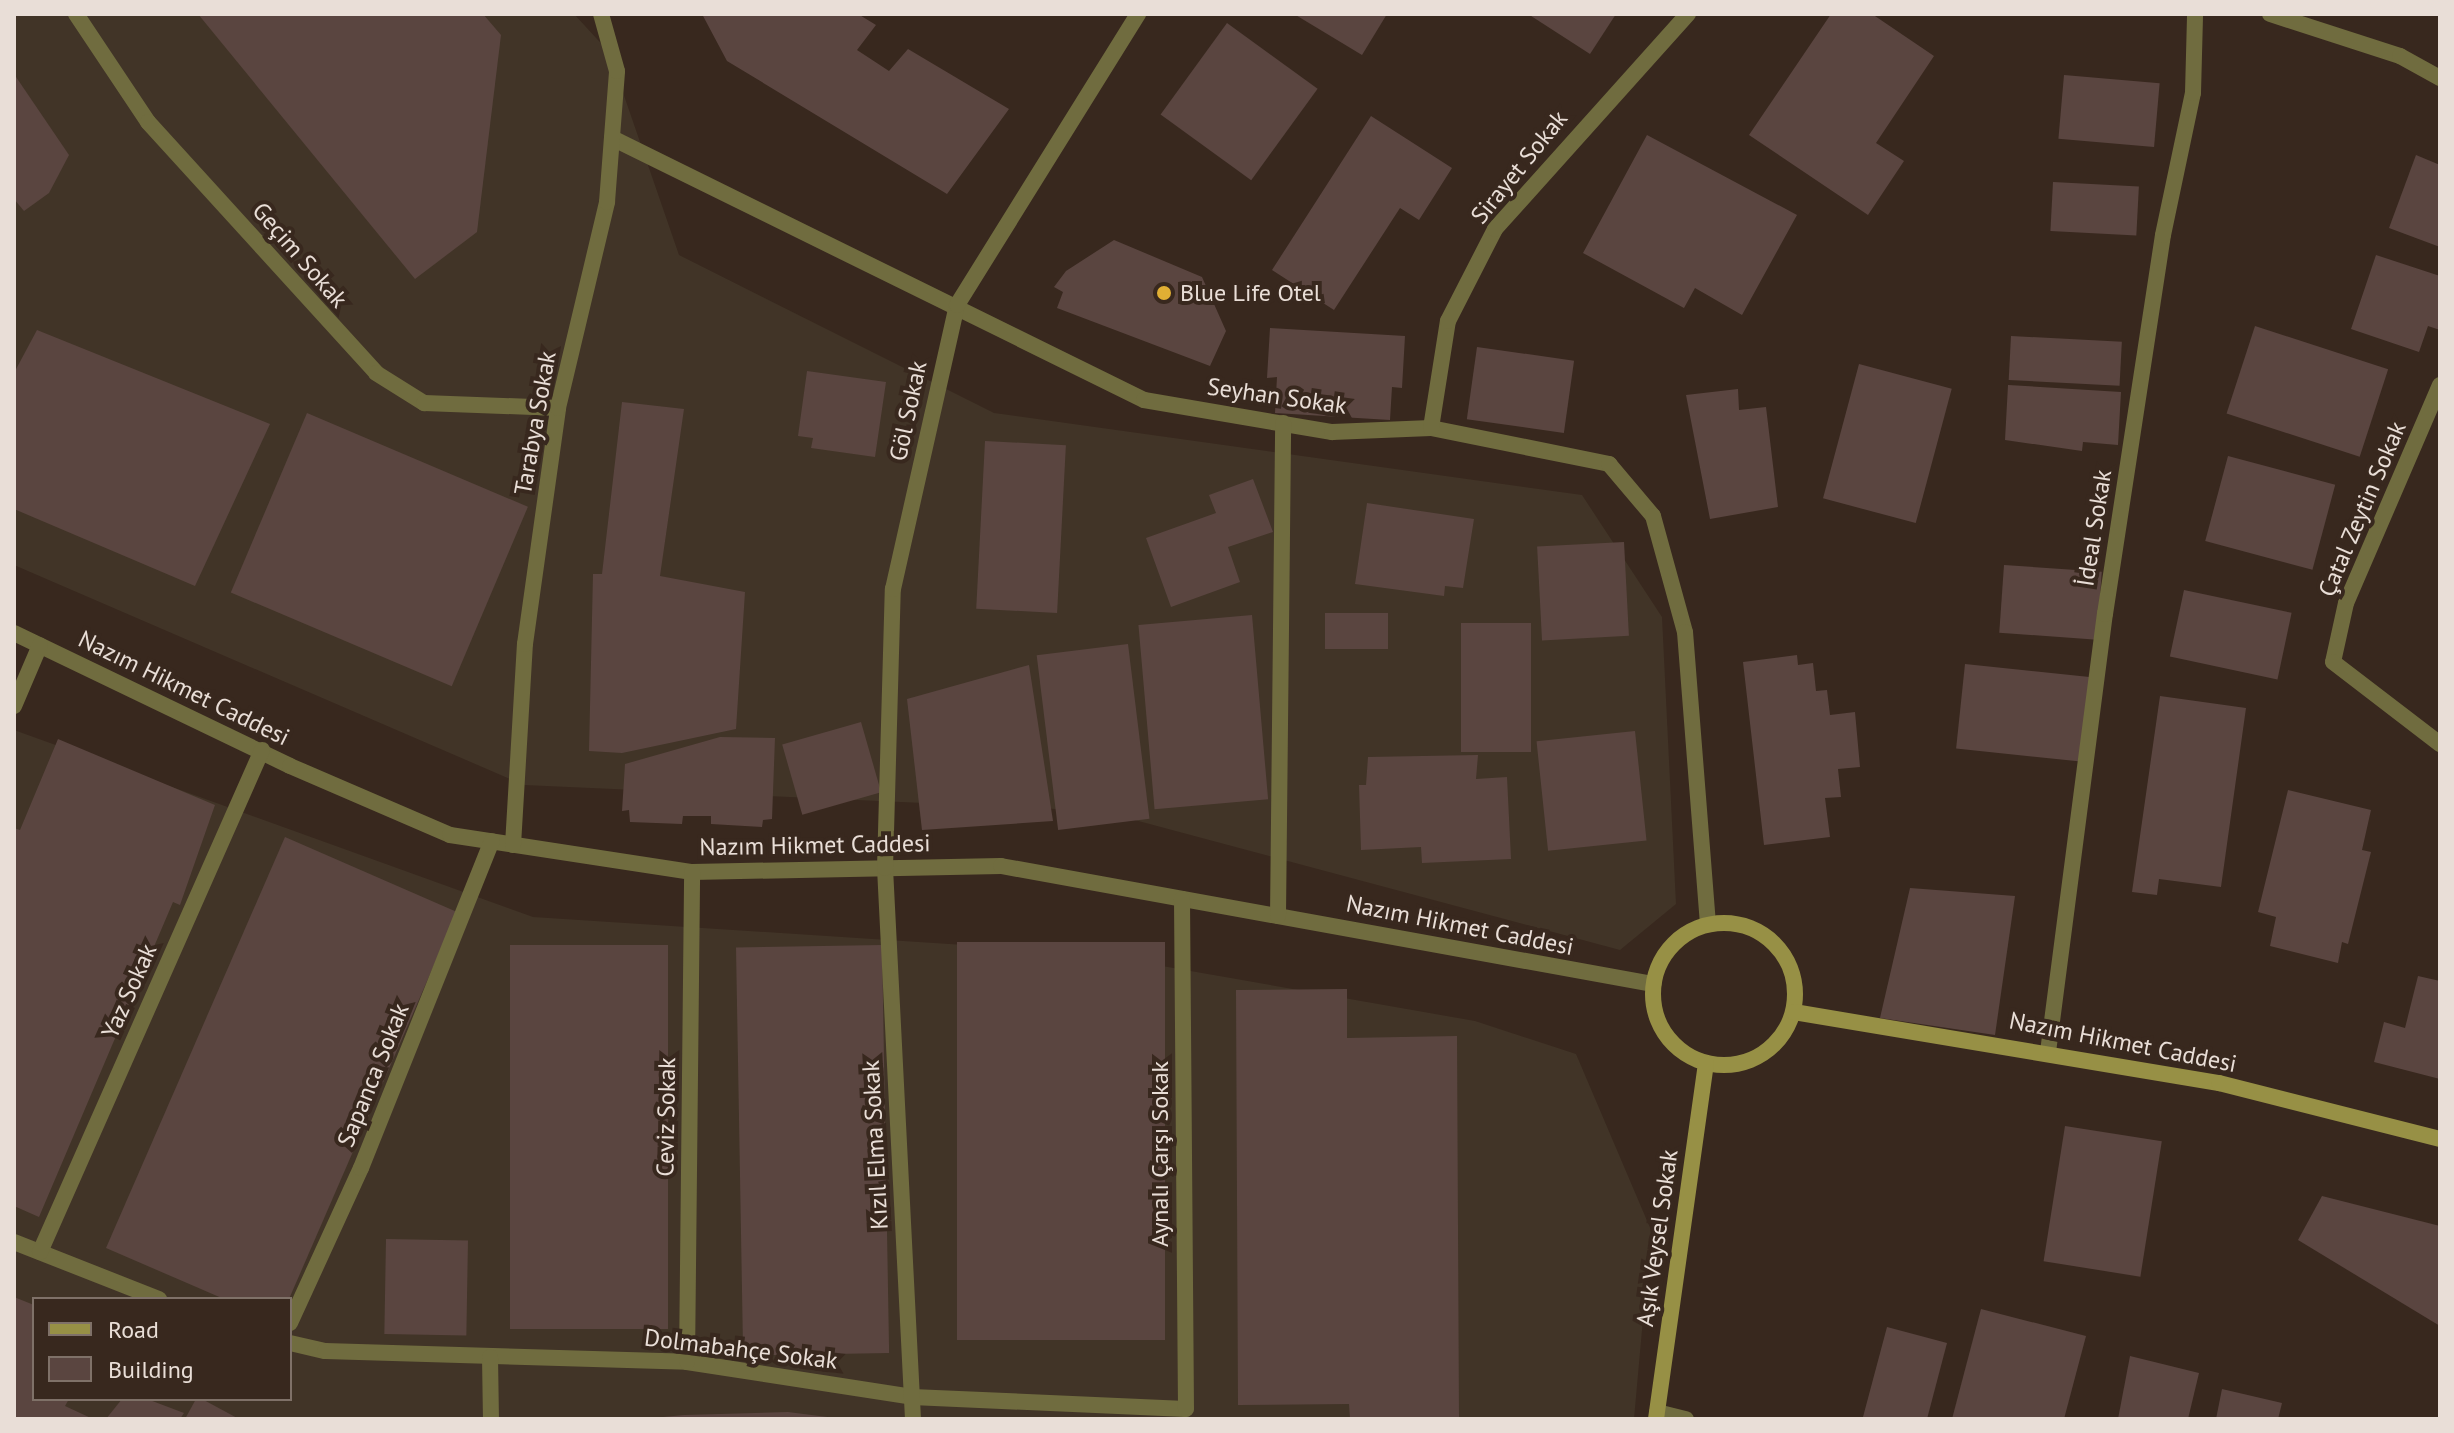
<!DOCTYPE html>
<html>
<head>
<meta charset="utf-8">
<style>
	body { margin:0 }
	#map { position:relative; width:2454px; height:1433px; overflow:hidden; background:#38281e; font-family:"PT Sans",sans-serif }
	div>[style] { position:absolute }
	[style*='--x'] { left:calc(var(--x)*1px); top:calc(var(--y)*1px); width:calc(var(--w)*1px); rotate:calc(var(--a)*1deg) }
	.industrial>* { inset:0; background:#413427 }
	.building>* { inset:0; background:#5a4540; transform-origin:0 0 }
	.street>* { height:16px; margin:-8px; padding:0 8px; transform-origin:8px; border-radius:8px; background:#706c3f }
	.secondary>* { height:16px; margin:-8px; padding:0 8px; transform-origin:8px; border-radius:8px; background:#979045 }
	.secondary>.ring { margin:-8px; padding:0; box-sizing:content-box; background:none; border:16px solid #979045; border-radius:50% }
	.dots>* { width:22px; height:22px; translate:-50% -50%; box-sizing:border-box; border:4px solid #38281e; border-radius:50% }
	span { translate:-50% -50%; white-space:nowrap; text-align:center; line-height:1.15; -webkit-text-stroke:8px #38281e; paint-order:stroke }
	.street-label { font-size:24px; color:#e9ded7 }
	.poi-label { font-size:24px; color:#e9ded7 }
	.left { translate:0 -50%; text-align:left }
	.frame { position:absolute; inset:0; border:16px solid #e9ded7; pointer-events:none }
	.legend { position:absolute; left:32px; top:1297px; width:260px; height:104px; box-sizing:border-box; background:#38281e; border:2px solid #7f7168; margin:0; padding:10px 14px; list-style:none; font-size:24px; color:#e9ded7 }
	.legend li { display:flex; align-items:center; gap:16px; height:40px }
	.legend b { width:40px; border:2px solid #7f7168 }
</style>
</head>
<body>
<div id="map">
	<div class="industrial">
		<i style="clip-path:polygon(14px 14px,574px 14px,609px 52px,679px 255px,994px 413px,1582px 495px,1662px 617px,1676px 904px,1620px 950px,1101px 811px,524px 785px,14px 565px)"></i>
		<i style="clip-path:polygon(evenodd,14px 730px,533px 917px,1088px 953px,1475px 1021px,1576px 1054px,1651px 1230px,1634px 1419px,14px 1419px,14px 730px,34px 1299px,290px 1299px,290px 1399px,34px 1399px,34px 1299px)"></i>
	</div>
	<div class="building">
		<i style="clip-path:polygon(198px 14px,483px 14px,501px 35px,477px 232px,415px 279px)"></i>
		<i style="clip-path:polygon(702px 14px,858px 14px,876px 25px,857px 50px,889px 71px,908px 49px,1009px 109px,947px 194px,727px 61px)"></i>
		<i style="clip-path:polygon(1294px 14px,1387px 14px,1362px 55px)"></i>
		<i style="clip-path:polygon(1528px 14px,1616px 14px,1590px 54px)"></i>
		<i style="clip-path:polygon(1831px 14px,1872px 14px,1934px 56px,1876px 143px,1904px 161px,1868px 215px,1749px 135px)"></i>
		<i style="left:1227px;top:23px;width:112px;height:113px;rotate:36deg"></i>
		<i style="clip-path:polygon(14px 74px,69px 155px,49px 193px,24px 211px,14px 199px)"></i>
		<i style="left:2064px;top:75px;width:96px;height:64px;rotate:5deg"></i>
		<i style="clip-path:polygon(1371px 116px,1452px 168px,1419px 220px,1400px 208px,1334px 310px,1272px 270px)"></i>
		<i style="clip-path:polygon(1647px 135px,1797px 215px,1742px 315px,1695px 288px,1684px 308px,1583px 253px)"></i>
		<i style="clip-path:polygon(2416px 155px,2440px 165px,2440px 247px,2389px 228px)"></i>
		<i style="left:2053px;top:182px;width:86px;height:49px;rotate:3deg"></i>
		<i style="clip-path:polygon(1114px 240px,1202px 277px,1226px 331px,1210px 366px,1057px 308px,1063px 292px,1054px 287px,1066px 271px)"></i>
		<i style="clip-path:polygon(2376px 255px,2440px 276px,2440px 330px,2428px 326px,2419px 352px,2351px 329px)"></i>
		<i style="left:2255px;top:326px;width:140px;height:92px;rotate:18deg"></i>
		<i style="clip-path:polygon(1270px 328px,1405px 336px,1402px 388px,1392px 387px,1390px 420px,1275px 413px,1277px 377px,1267px 378px)"></i>
		<i style="clip-path:polygon(37px 330px,270px 424px,195px 586px,14px 509px,14px 373px)"></i>
		<i style="left:2011px;top:336px;width:111px;height:44px;rotate:3deg"></i>
		<i style="left:1477px;top:347px;width:98px;height:73px;rotate:8deg"></i>
		<i style="left:1859px;top:364px;width:96px;height:139px;rotate:15deg"></i>
		<i style="clip-path:polygon(807px 371px,886px 382px,875px 457px,811px 448px,813px 438px,798px 436px)"></i>
		<i style="clip-path:polygon(2008px 385px,2121px 392px,2118px 445px,2083px 442px,2082px 451px,2005px 440px)"></i>
		<i style="clip-path:polygon(1738px 389px,1739px 410px,1766px 407px,1778px 507px,1710px 519px,1686px 395px)"></i>
		<i style="clip-path:polygon(622px 402px,684px 409px,660px 576px,745px 592px,736px 729px,622px 753px,589px 751px,593px 574px,602px 574px)"></i>
		<i style="left:307px;top:413px;width:240px;height:195px;rotate:23deg"></i>
		<i style="left:985px;top:441px;width:81px;height:168px;rotate:3deg"></i>
		<i style="left:2228px;top:456px;width:111px;height:88px;rotate:15deg"></i>
		<i style="clip-path:polygon(1253px 479px,1273px 532px,1228px 547px,1240px 582px,1171px 607px,1146px 538px,1216px 513px,1209px 495px)"></i>
		<i style="clip-path:polygon(1367px 503px,1474px 519px,1463px 588px,1445px 586px,1444px 596px,1355px 584px)"></i>
		<i style="left:1624px;top:542px;width:94px;height:87px;rotate:87deg"></i>
		<i style="left:2004px;top:565px;width:98px;height:68px;rotate:4deg"></i>
		<i style="left:2184px;top:590px;width:110px;height:68px;rotate:12deg"></i>
		<i style="left:1325px;top:613px;width:63px;height:36px"></i>
		<i style="left:1252px;top:615px;width:185px;height:114px;rotate:85deg"></i>
		<i style="left:1531px;top:623px;width:129px;height:70px;rotate:90deg"></i>
		<i style="left:1128px;top:644px;width:176px;height:92px;rotate:83deg"></i>
		<i style="clip-path:polygon(1797px 655px,1798px 665px,1813px 663px,1816px 691px,1827px 690px,1830px 715px,1855px 712px,1860px 767px,1838px 769px,1841px 797px,1825px 798px,1830px 837px,1764px 845px,1743px 662px)"></i>
		<i style="left:1965px;top:664px;width:130px;height:85px;rotate:6deg"></i>
		<i style="clip-path:polygon(1029px 665px,1053px 821px,922px 830px,907px 699px)"></i>
		<i style="clip-path:polygon(2160px 696px,2246px 708px,2221px 887px,2159px 879px,2157px 895px,2132px 892px)"></i>
		<i style="left:861px;top:722px;width:73px;height:82px;rotate:74deg"></i>
		<i style="left:1635px;top:731px;width:110px;height:99px;rotate:84deg"></i>
		<i style="clip-path:polygon(720px 737px,775px 738px,772px 819px,763px 820px,762px 827px,711px 824px,711px 816px,683px 816px,682px 824px,630px 822px,629px 810px,622px 811px,625px 764px)"></i>
		<i style="clip-path:polygon(58px 739px,215px 805px,180px 905px,173px 902px,39px 1217px,14px 1206px,14px 828px,20px 830px)"></i>
		<i style="clip-path:polygon(1478px 755px,1476px 779px,1507px 777px,1511px 859px,1422px 863px,1421px 847px,1361px 850px,1359px 785px,1366px 785px,1368px 757px)"></i>
		<i style="clip-path:polygon(2288px 790px,2371px 810px,2362px 850px,2371px 852px,2348px 944px,2342px 942px,2338px 963px,2270px 946px,2276px 917px,2258px 912px)"></i>
		<i style="clip-path:polygon(285px 837px,457px 912px,289px 1299px,224px 1299px,106px 1248px)"></i>
		<i style="clip-path:polygon(1910px 888px,2015px 896px,1995px 1035px,1880px 1018px)"></i>
		<i style="left:1165px;top:942px;width:398px;height:208px;rotate:90deg"></i>
		<i style="left:668px;top:945px;width:384px;height:158px;rotate:90deg"></i>
		<i style="left:882px;top:945px;width:408px;height:146px;rotate:89deg"></i>
		<i style="clip-path:polygon(2418px 976px,2440px 981px,2440px 1079px,2374px 1062px,2384px 1022px,2405px 1028px)"></i>
		<i style="clip-path:polygon(1347px 989px,1347px 1038px,1457px 1036px,1459px 1419px,1350px 1419px,1349px 1404px,1238px 1405px,1236px 990px)"></i>
		<i style="left:2065px;top:1126px;width:98px;height:137px;rotate:9deg"></i>
		<i style="clip-path:polygon(2322px 1196px,2440px 1226px,2440px 1326px,2298px 1240px)"></i>
		<i style="left:386px;top:1239px;width:82px;height:95px;rotate:1deg"></i>
		<i style="clip-path:polygon(14px 1297px,34px 1305px,34px 1399px,69px 1399px,65px 1406px,93px 1419px,14px 1419px)"></i>
		<i style="clip-path:polygon(1981px 1309px,2086px 1336px,2064px 1419px,1952px 1419px)"></i>
		<i style="clip-path:polygon(1887px 1327px,1947px 1343px,1927px 1419px,1863px 1417px)"></i>
		<i style="clip-path:polygon(2130px 1356px,2199px 1373px,2188px 1419px,2118px 1419px)"></i>
		<i style="clip-path:polygon(2222px 1389px,2282px 1403px,2278px 1419px,2216px 1419px)"></i>
		<i style="clip-path:polygon(122px 1399px,147px 1399px,184px 1413px,180px 1419px,106px 1419px)"></i>
		<i style="clip-path:polygon(196px 1399px,202px 1399px,239px 1419px,185px 1419px)"></i>
		<i style="clip-path:polygon(788px 1412px,843px 1419px,663px 1417px,684px 1415px)"></i>
	</div>
	<div class="street">
		<i style="--x:76;--y:14;--w:130;--a:56.3"></i>
		<i style="--x:148;--y:122;--w:339;--a:47.7"></i>
		<i style="--x:376;--y:373;--w:57;--a:32"></i>
		<i style="--x:424;--y:403;--w:134;--a:2.1"></i>
		<i style="--x:2270;--y:14;--w:137;--a:17.9"></i>
		<i style="--x:2400;--y:56;--w:46;--a:28.8"></i>
		<i style="--x:612;--y:138;--w:593;--a:26.22"></i>
		<i style="--x:1144;--y:400;--w:191;--a:9.7"></i>
		<i style="--x:1332;--y:432;--w:99;--a:-2.3"></i>
		<i style="--x:1431;--y:428;--w:182;--a:11.4"></i>
		<i style="--x:1609;--y:464;--w:68;--a:49.8"></i>
		<i style="--x:1653;--y:516;--w:120;--a:74.6"></i>
		<i style="--x:1685;--y:632;--w:293;--a:85.5"></i>
		<i style="--x:2440;--y:385;--w:237;--a:113.3"></i>
		<i style="--x:2346;--y:603;--w:60;--a:102.4"></i>
		<i style="--x:2333;--y:662;--w:135;--a:37.5"></i>
		<i style="--x:1431;--y:428;--w:108;--a:-81"></i>
		<i style="--x:1448;--y:321;--w:103;--a:-62.9"></i>
		<i style="--x:1495;--y:229;--w:289;--a:-48.1"></i>
		<i style="--x:14;--y:633;--w:306;--a:25.7"></i>
		<i style="--x:290;--y:766;--w:174;--a:23.3"></i>
		<i style="--x:450;--y:835;--w:245;--a:8.7"></i>
		<i style="--x:692;--y:872;--w:309;--a:-1.1"></i>
		<i style="--x:1001;--y:866;--w:663;--a:10.26"></i>
		<i style="--x:14;--y:706;--w:66;--a:-66.9"></i>
		<i style="--x:513;--y:845;--w:201;--a:-86.6"></i>
		<i style="--x:525;--y:644;--w:238;--a:-82"></i>
		<i style="--x:558;--y:408;--w:212;--a:-76.6"></i>
		<i style="--x:607;--y:202;--w:131;--a:-85.6"></i>
		<i style="--x:617;--y:71;--w:59;--a:-105.7"></i>
		<i style="--x:1278;--y:916;--w:493;--a:-89.4"></i>
		<i style="--x:2048;--y:1052;--w:442;--a:-82.6"></i>
		<i style="--x:2105;--y:614;--w:383;--a:-81.3"></i>
		<i style="--x:2163;--y:235;--w:145;--a:-78.1"></i>
		<i style="--x:2193;--y:93;--w:79;--a:-88.5"></i>
		<i style="--x:14;--y:1242;--w:156;--a:21.5"></i>
		<i style="--x:40;--y:1252;--w:549;--a:-66.14"></i>
		<i style="--x:290;--y:1323;--w:170;--a:-65.4"></i>
		<i style="--x:361;--y:1168;--w:352;--a:-68.2"></i>
		<i style="--x:290;--y:1343;--w:36;--a:13"></i>
		<i style="--x:325;--y:1351;--w:362;--a:1.7"></i>
		<i style="--x:687;--y:1362;--w:228;--a:8.8"></i>
		<i style="--x:912;--y:1397;--w:274;--a:2.5"></i>
		<i style="--x:1186;--y:1409;--w:510;--a:-90.45"></i>
		<i style="--x:490;--y:1357;--w:62;--a:89.1"></i>
		<i style="--x:687;--y:1362;--w:490;--a:-89.4"></i>
		<i style="--x:1657;--y:1412;--w:30;--a:14"></i>
		<i style="--x:913;--y:1419;--w:552;--a:-92.91"></i>
		<i style="--x:885;--y:868;--w:279;--a:-88.4"></i>
		<i style="--x:893;--y:589;--w:291;--a:-77.3"></i>
		<i style="--x:957;--y:305;--w:343;--a:-58.1"></i>
	</div>
	<div class="secondary">
		<i class="ring" style="left:1653px;top:923px;width:126px;height:126px"></i>
		<i style="--x:1794;--y:1012;--w:431;--a:9.5"></i>
		<i style="--x:2219;--y:1083;--w:228;--a:14.2"></i>
		<i style="--x:1656;--y:1419;--w:359;--a:-82"></i>
	</div>
	<div class="dots">
		<i style="left:1164px;top:293px;background:#e1af34"></i>
	</div>
	<div class="street-label">
		<span style="left:1519px;top:167px;rotate:-51deg">Sirayet Sokak</span>
		<span style="left:300px;top:255px;rotate:49deg">Geçim Sokak</span>
		<span style="left:1277px;top:396px;rotate:8deg">Seyhan Sokak</span>
		<span style="left:908px;top:411px;rotate:-78deg">Göl Sokak</span>
		<span style="left:535px;top:423px;rotate:-80deg">Tarabya Sokak</span>
		<span style="left:2362px;top:509px;rotate:-67deg">Çatal Zeytin Sokak</span>
		<span style="left:2094px;top:528px;rotate:-81deg">İdeal Sokak</span>
		<span style="left:184px;top:688px;rotate:26deg">Nazım Hikmet Caddesi</span>
		<span style="left:815px;top:845px;rotate:-1deg">Nazım Hikmet Caddesi</span>
		<span style="left:1460px;top:925px;rotate:11deg">Nazım Hikmet Caddesi</span>
		<span style="left:129px;top:991px;rotate:-66deg">Yaz Sokak</span>
		<span style="left:2123px;top:1042px;rotate:11deg">Nazım Hikmet Caddesi</span>
		<span style="left:373px;top:1075px;rotate:-68deg">Sapanca Sokak</span>
		<span style="left:666px;top:1117px;rotate:-89deg">Ceviz Sokak</span>
		<span style="left:875px;top:1145px;rotate:-93deg">Kızıl Elma Sokak</span>
		<span style="left:1160px;top:1154px;rotate:-90deg">Aynalı Çarşı Sokak</span>
		<span style="left:1657px;top:1238px;rotate:-82deg">Aşık Veysel Sokak</span>
		<span style="left:741px;top:1349px;rotate:7deg">Dolmabahçe Sokak</span>
	</div>
	<div class="poi-label">
		<span class="left" style="left:1180px;top:293px">Blue Life Otel</span>
	</div>
	<div class="frame"></div>
	<ul class="legend">
	<li><b style="height:10px;background:#979045"></b>Road</li>
	<li><b style="height:22px;background:#5a4540"></b>Building</li>
	</ul>
</div>
</body>
</html>
